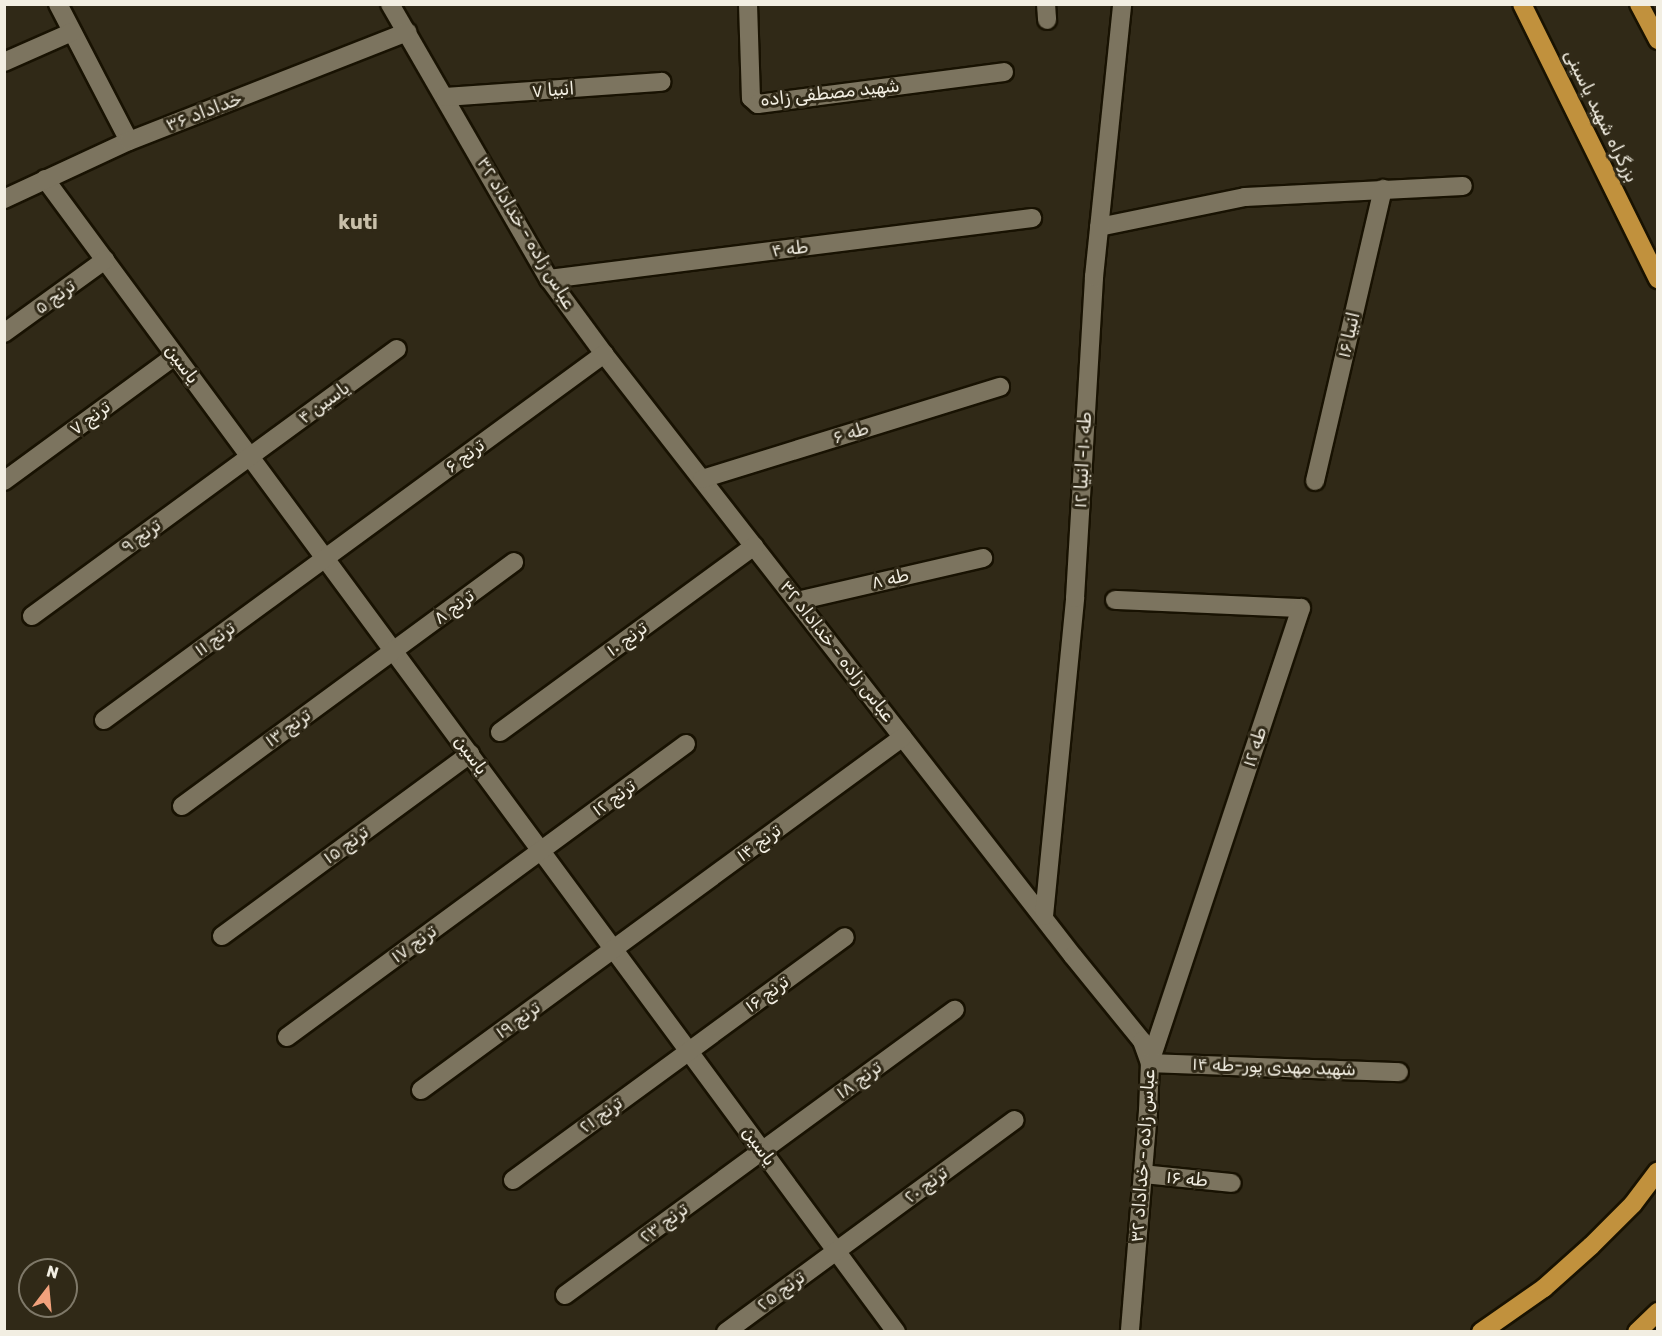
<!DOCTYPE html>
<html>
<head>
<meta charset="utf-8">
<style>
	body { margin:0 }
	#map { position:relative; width:1662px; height:1336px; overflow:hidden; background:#302917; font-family:Rubik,"Noto Naskh Arabic",sans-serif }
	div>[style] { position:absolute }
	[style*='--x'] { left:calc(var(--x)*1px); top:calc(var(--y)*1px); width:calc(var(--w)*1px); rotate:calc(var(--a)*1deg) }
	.roads { filter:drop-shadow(2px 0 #181202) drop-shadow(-2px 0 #181202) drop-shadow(0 2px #181202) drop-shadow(0 -2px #181202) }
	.street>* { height:18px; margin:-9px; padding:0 9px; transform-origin:9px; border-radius:9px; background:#7c745f }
	.highway>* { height:18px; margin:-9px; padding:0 9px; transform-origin:9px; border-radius:9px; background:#c1913d }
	span { translate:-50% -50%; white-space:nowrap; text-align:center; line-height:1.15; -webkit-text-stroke:6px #302917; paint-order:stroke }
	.street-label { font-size:18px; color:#f2eee2 }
	.neighbourhood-label { font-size:20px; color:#c8bfa9; font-weight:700 }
	.frame { position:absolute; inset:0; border:6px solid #f2eee2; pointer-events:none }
	.north { position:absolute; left:18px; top:1258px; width:60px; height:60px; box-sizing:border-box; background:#302917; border:2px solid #7e7868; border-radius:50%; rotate:16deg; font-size:16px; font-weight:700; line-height:24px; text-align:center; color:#f2eee2 }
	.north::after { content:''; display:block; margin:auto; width:21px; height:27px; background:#f1a17c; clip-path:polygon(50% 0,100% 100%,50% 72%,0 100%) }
</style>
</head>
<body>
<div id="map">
	<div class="roads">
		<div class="street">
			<i style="--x:58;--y:4;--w:154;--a:62.6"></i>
			<i style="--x:390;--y:4;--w:318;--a:60"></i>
			<i style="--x:549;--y:279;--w:93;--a:53.7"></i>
			<i style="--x:604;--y:354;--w:763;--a:52.08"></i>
			<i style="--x:1073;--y:956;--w:109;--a:50.9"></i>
			<i style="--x:1142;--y:1041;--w:23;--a:70"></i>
			<i style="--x:1150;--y:1063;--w:48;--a:92.4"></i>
			<i style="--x:1148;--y:1111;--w:222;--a:94.7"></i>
			<i style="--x:748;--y:4;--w:94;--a:88.2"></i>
			<i style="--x:751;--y:98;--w:9;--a:41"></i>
			<i style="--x:758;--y:104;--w:248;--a:-7.4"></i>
			<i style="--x:1046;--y:4;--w:16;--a:86"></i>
			<i style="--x:4;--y:62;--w:74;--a:-23.8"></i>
			<i style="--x:445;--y:97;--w:217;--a:-4"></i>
			<i style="--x:45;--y:179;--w:1433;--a:53.57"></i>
			<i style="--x:4;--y:199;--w:138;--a:-24.9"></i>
			<i style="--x:129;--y:141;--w:299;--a:-21.4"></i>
			<i style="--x:1099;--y:227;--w:149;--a:-11.6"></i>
			<i style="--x:1245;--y:197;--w:218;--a:-2.9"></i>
			<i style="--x:549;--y:279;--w:487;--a:-7.2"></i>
			<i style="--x:4;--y:333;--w:125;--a:-35.9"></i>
			<i style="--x:702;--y:479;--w:312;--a:-17.2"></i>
			<i style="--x:4;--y:481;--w:212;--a:-36.2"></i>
			<i style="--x:1315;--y:481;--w:300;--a:-76.9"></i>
			<i style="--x:1115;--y:600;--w:186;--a:2.5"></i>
			<i style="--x:1301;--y:608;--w:479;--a:108.4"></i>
			<i style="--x:1150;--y:1063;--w:249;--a:2.1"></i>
			<i style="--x:797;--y:601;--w:191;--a:-13"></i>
			<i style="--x:32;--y:616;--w:452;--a:-36.2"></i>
			<i style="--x:104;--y:720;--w:620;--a:-36.2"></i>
			<i style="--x:500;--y:732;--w:315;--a:-36.2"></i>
			<i style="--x:182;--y:806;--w:412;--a:-36.3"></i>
			<i style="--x:1044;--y:916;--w:320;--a:-84.4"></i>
			<i style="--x:1075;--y:598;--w:322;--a:-86.6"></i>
			<i style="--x:1094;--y:277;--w:274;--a:-84.1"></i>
			<i style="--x:222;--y:936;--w:308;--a:-36.3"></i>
			<i style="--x:287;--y:1037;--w:495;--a:-36.3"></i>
			<i style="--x:421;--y:1090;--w:597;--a:-36.22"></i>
			<i style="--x:1143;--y:1174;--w:89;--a:5.8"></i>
			<i style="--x:513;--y:1180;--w:411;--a:-36.2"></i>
			<i style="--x:565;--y:1295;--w:483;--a:-36.2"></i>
			<i style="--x:726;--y:1332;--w:358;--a:-36.3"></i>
		</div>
		<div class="highway">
			<i style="--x:1522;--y:4;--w:307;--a:63.7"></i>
			<i style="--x:1639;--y:4;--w:41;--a:62.2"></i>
			<i style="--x:1481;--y:1332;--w:77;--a:-34.9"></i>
			<i style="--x:1544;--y:1288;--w:63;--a:-41.8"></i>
			<i style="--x:1591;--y:1246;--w:59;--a:-45"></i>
			<i style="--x:1633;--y:1204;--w:41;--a:-52.9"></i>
			<i style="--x:1637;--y:1332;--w:29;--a:-44"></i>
		</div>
	</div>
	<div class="street-label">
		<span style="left:553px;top:90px;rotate:-4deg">انبیا ۷</span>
		<span style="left:830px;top:93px;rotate:-6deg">شهید مصطفی زاده</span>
		<span style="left:204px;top:112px;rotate:-21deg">خداداد ۳۶</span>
		<span style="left:1601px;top:116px;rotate:64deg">بزرگراه شهید یاسینی</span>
		<span style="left:526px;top:233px;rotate:59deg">عباس زاده - خداداد ۳۲</span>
		<span style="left:790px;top:249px;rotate:-7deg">طه ۴</span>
		<span style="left:55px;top:297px;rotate:-36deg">ترنج ۵</span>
		<span style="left:1349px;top:335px;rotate:-77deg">انبیا ۱۶</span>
		<span style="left:182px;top:364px;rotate:53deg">یاسین</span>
		<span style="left:324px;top:403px;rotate:-36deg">یاسین ۴</span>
		<span style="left:90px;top:418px;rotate:-36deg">ترنج ۷</span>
		<span style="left:851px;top:433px;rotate:-17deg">طه ۶</span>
		<span style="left:465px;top:456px;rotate:-36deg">ترنج ۶</span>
		<span style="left:1083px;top:460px;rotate:-87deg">طه ۱۰- انبیا ۱۲</span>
		<span style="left:141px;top:536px;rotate:-36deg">ترنج ۹</span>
		<span style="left:890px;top:579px;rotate:-13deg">طه ۸</span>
		<span style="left:454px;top:607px;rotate:-36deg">ترنج ۸</span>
		<span style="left:215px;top:639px;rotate:-36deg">ترنج ۱۱</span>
		<span style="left:627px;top:639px;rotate:-36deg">ترنج ۱۰</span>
		<span style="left:837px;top:651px;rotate:52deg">عباس زاده - خداداد ۳۲</span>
		<span style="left:288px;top:728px;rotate:-36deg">ترنج ۱۳</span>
		<span style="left:1255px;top:747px;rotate:-72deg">طه ۱۲</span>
		<span style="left:471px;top:755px;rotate:54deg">یاسین</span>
		<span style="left:614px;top:798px;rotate:-36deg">ترنج ۱۲</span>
		<span style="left:759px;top:843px;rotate:-36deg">ترنج ۱۴</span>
		<span style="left:346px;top:845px;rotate:-36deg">ترنج ۱۵</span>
		<span style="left:414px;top:944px;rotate:-36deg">ترنج ۱۷</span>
		<span style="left:767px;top:994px;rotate:-36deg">ترنج ۱۶</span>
		<span style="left:518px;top:1020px;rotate:-36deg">ترنج ۱۹</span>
		<span style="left:1274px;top:1067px;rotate:2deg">شهید مهدی پور-طه ۱۴</span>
		<span style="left:859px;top:1080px;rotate:-36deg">ترنج ۱۸</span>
		<span style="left:601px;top:1115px;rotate:-36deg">ترنج ۲۱</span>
		<span style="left:759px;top:1146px;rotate:54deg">یاسین</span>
		<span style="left:1143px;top:1156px;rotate:-86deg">عباس زاده - خداداد ۳۲</span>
		<span style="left:1187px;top:1179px;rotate:5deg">طه ۱۶</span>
		<span style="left:926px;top:1185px;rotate:-36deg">ترنج ۲۰</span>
		<span style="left:664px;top:1223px;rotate:-36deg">ترنج ۲۳</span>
		<span style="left:781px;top:1291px;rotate:-36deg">ترنج ۲۵</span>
	</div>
	<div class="neighbourhood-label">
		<span style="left:358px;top:222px">kuti</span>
	</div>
	<div class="frame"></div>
	<div class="north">N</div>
</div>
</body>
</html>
